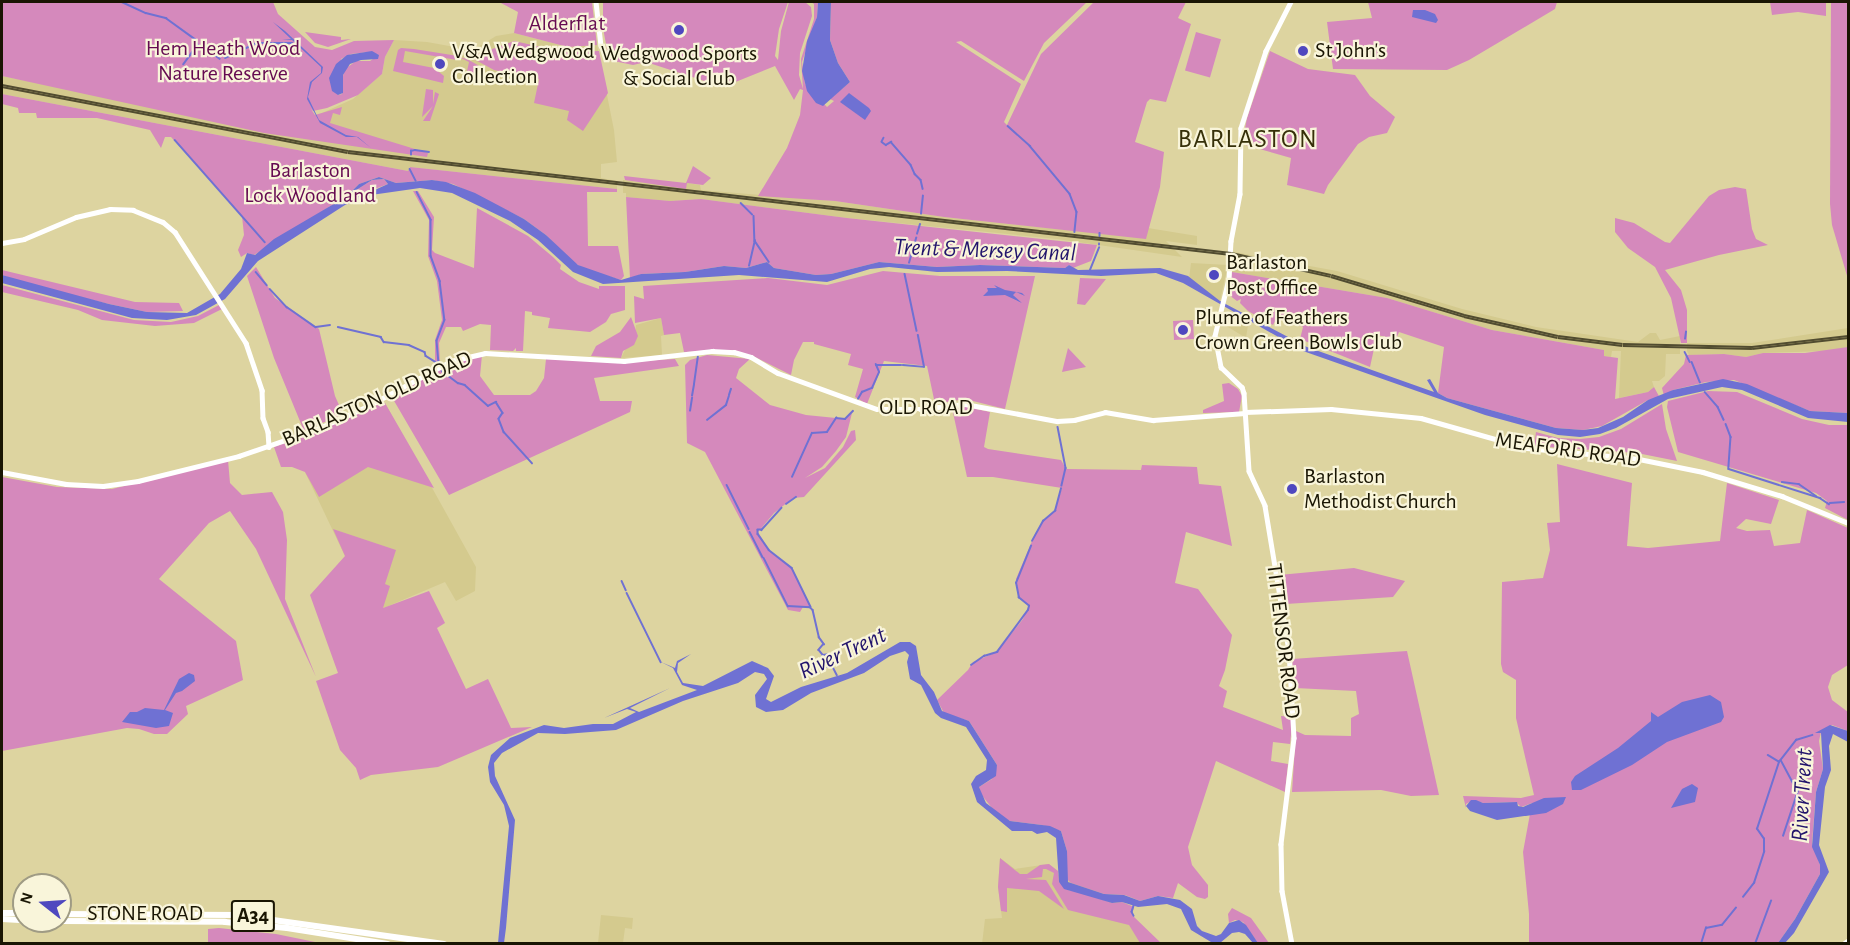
<!DOCTYPE html>
<html>
<head>
<meta charset="utf-8">
<style>
	body { margin:0 }
	#map { position:relative; width:1850px; height:945px; overflow:hidden; background:#ddd4a0; font-family:"Alegreya Sans",sans-serif }
	div>[style] { position:absolute }
	[style*='--x'] { left:calc(var(--x)*1px); top:calc(var(--y)*1px); width:calc(var(--w)*1px); rotate:calc(var(--a)*1deg) }
	.built>* { inset:0; background:#d4ca8e }
	.green>* { inset:0; background:#d589bc; transform-origin:0 0 }
	.water>* { inset:0; background:#6f71d3 }
	.stream>* { height:1.5px; margin:-0.75px; padding:0 0.75px; transform-origin:0.75px; border-radius:0.75px; background:#6f71d3 }
	.tertiary>* { height:4.5px; margin:-2.25px; padding:0 2.25px; transform-origin:2.25px; border-radius:2.25px; background:#fff }
	.trunk>* { height:6px; margin:-3px; padding:0 3px; transform-origin:3px; border-radius:3px; background:#fff }
	.rail>* { height:4px; margin-top:-2px; transform-origin:0; background:repeating-linear-gradient(90deg,#f9f5da 0 4.5px,#514c30 0 9px); box-sizing:border-box; border-block:2px solid #514c30 }
	.dots>* { width:16px; height:16px; translate:-50% -50%; box-sizing:border-box; border:3px solid #f9f5da; border-radius:50% }
	span { translate:-50% -50%; white-space:nowrap; text-align:center; line-height:1.15; -webkit-text-stroke:4.5px #f9f5da; paint-order:stroke }
	.shield-label span { padding:2px 4px; background:#f9f5da; border:2px solid; border-radius:4px; -webkit-text-stroke-width:0 }
	.shield-label { font-size:21px; color:#191503; font-weight:700 }
	.park-label { font-size:22px; color:#650a51 }
	.poi-label { font-size:22px; color:#191503 }
	.left { translate:0 -50%; text-align:left }
	.street-label { font-size:22px; color:#191503 }
	.water-label { font-size:24px; color:#22146c; font-style:italic }
	.quarter-label { font-size:26px; color:#363009; letter-spacing:1.5px }
	.frame { position:absolute; inset:0; border:3px solid #191503; pointer-events:none }
	.north { position:absolute; left:12px; top:873px; width:60px; height:60px; box-sizing:border-box; background:#f9f5da; border:2px solid #9f9b84; border-radius:50%; rotate:287deg; font-size:16px; font-weight:700; line-height:24px; text-align:center; color:#191503 }
	.north::after { content:''; display:block; margin:auto; width:21px; height:27px; background:#4f48bf; clip-path:polygon(50% 0,100% 100%,50% 72%,0 100%) }
</style>
</head>
<body>
<div id="map">
	<div class="built">
		<i style="clip-path:polygon(514px 33px,568px 47px,597px 45px,614px 130px,617px 162px,601px 164px,601px 178px,617px 181px,617px 189px,410px 167px,408px 171px,2px 94px,2px 76px,150px 105px,320px 124px,322px 113px,353px 99px,382px 74px,385px 57px,394px 40px,427px 42px,466px 49px,478px 47px,496px 36px)"></i>
		<i style="clip-path:polygon(623px 180px,686px 187px,687px 183px,700px 185px,701px 190px,835px 201px,944px 217px,1145px 238px,1148px 228px,1197px 236px,1197px 245px,1166px 241px,1182px 257px,1057px 239px,847px 218px,701px 199px,670px 201px,626px 197px,626px 193px,623px 193px)"></i>
		<i style="clip-path:polygon(1234px 252px,1337px 271px,1462px 309px,1536px 327px,1638px 342px,1650px 333px,1656px 333px,1660px 340px,1680px 336px,1680px 354px,1666px 354px,1665px 376px,1659px 381px,1652px 381px,1654px 387px,1648px 392px,1619px 398px,1621px 351px,1612px 351px,1611px 357px,1604px 356px,1604px 350px,1492px 330px,1387px 298px,1232px 272px)"></i>
		<i style="clip-path:polygon(1191px 263px,1228px 265px,1220px 301px,1189px 279px)"></i>
		<i style="clip-path:polygon(1223px 311px,1248px 325px,1246px 338px,1220px 322px)"></i>
		<i style="clip-path:polygon(661px 318px,664px 335px,661px 336px,662px 355px,621px 358px,626px 348px,634px 345px,636px 325px)"></i>
		<i style="clip-path:polygon(1848px 328px,1848px 347px,1828px 351px,1763px 353px,1746px 357px,1724px 354px,1689px 355px,1687px 351px,1687px 343px,1752px 343px)"></i>
		<i style="clip-path:polygon(382px 403px,385px 403px,476px 567px,475px 591px,456px 601px,445px 582px,372px 613px,305px 472px)"></i>
		<i style="clip-path:polygon(1000px 858px,1015px 869px,1049px 864px,1059px 875px,1132px 906px,1130px 914px,1152px 944px,982px 944px,985px 919px,1002px 918px,998px 887px)"></i>
		<i style="clip-path:polygon(601px 915px,633px 918px,632px 929px,625px 928px,623px 943px,598px 943px)"></i>
	</div>
	<div class="green">
		<i style="clip-path:polygon(evenodd,2px 2px,273px 2px,278px 14px,315px 47px,332px 50px,354px 41px,394px 40px,385px 57px,382px 74px,358px 95px,327px 108px,313px 111px,311px 109px,315px 115px,342px 107px,340px 115px,333px 113px,330px 123px,428px 153px,427px 157px,264px 133px,2px 76px,2px 2px,369px 52px,379px 55px,370px 61px,356px 61px,345px 69px,342px 79px,343px 89px,342px 94px,338px 95px,341px 59px,351px 54px,369px 52px)"></i>
		<i style="clip-path:polygon(499px 2px,592px 2px,597px 45px,568px 47px,514px 33px,518px 12px)"></i>
		<i style="clip-path:polygon(603px 2px,788px 2px,779px 29px,775px 56px,778px 60px,781px 31px,789px 2px,805px 2px,811px 7px,812px 16px,800px 53px,799px 75px,803px 89px,801px 59px,814px 19px,814px 4px,811px 2px,818px 2px,817px 17px,802px 62px,805px 84px,827px 107px,834px 101px,830px 99px,850px 82px,838px 63px,830px 40px,831px 2px,1087px 2px,1044px 43px,1024px 81px,961px 41px,956px 42px,1021px 84px,1004px 122px,1007px 125px,1041px 54px,1094px 2px,1186px 2px,1178px 18px,1191px 24px,1166px 102px,1150px 99px,1147px 102px,1135px 142px,1164px 152px,1160px 187px,1146px 239px,944px 217px,835px 201px,758px 196px,787px 148px,800px 115px,803px 90px,800px 89px,794px 100px,775px 66px,723px 87px,646px 62px,633px 65px,609px 60px,603px 28px)"></i>
		<i style="clip-path:polygon(1368px 2px,1557px 2px,1555px 9px,1469px 60px,1447px 70px,1333px 69px,1327px 22px,1372px 18px)"></i>
		<i style="clip-path:polygon(1770px 2px,1826px 2px,1826px 16px,1798px 12px,1772px 15px)"></i>
		<i style="clip-path:polygon(1831px 2px,1848px 2px,1848px 279px,1832px 225px,1830px 204px)"></i>
		<i style="clip-path:polygon(305px 32px,341px 37px,341px 40px,351px 39px,328px 47px,315px 43px)"></i>
		<i style="left:1196px;top:32px;width:26px;height:40px;rotate:16deg"></i>
		<i style="clip-path:polygon(514px 41px,564px 52px,599px 51px,608px 93px,583px 131px,567px 120px,569px 111px,534px 103px,539px 79px,494px 70px,470px 57px)"></i>
		<i style="clip-path:polygon(401px 48px,414px 49px,458px 56px,457px 60px,405px 51px,403px 62px,434px 68px,444px 76px,443px 83px,393px 71px,398px 50px)"></i>
		<i style="clip-path:polygon(1270px 51px,1308px 69px,1355px 75px,1370px 96px,1395px 117px,1387px 133px,1369px 137px,1358px 144px,1328px 185px,1324px 194px,1287px 185px,1291px 158px,1242px 144px,1247px 118px)"></i>
		<i style="clip-path:polygon(459px 57px,467px 59px,483px 68px,481px 79px,466px 76px,469px 62px)"></i>
		<i style="clip-path:polygon(426px 89px,433px 90px,433px 104px,435px 92px,439px 94px,430px 121px,423px 121px,433px 106px,422px 117px)"></i>
		<i style="clip-path:polygon(2px 94px,408px 171px,410px 167px,617px 189px,617px 192px,587px 192px,588px 246px,618px 246px,624px 276px,621px 280px,585px 269px,571px 261px,546px 235px,524px 219px,453px 184px,432px 180px,396px 183px,379px 177px,359px 184px,347px 196px,372px 180px,384px 179px,388px 184px,332px 205px,254px 255px,247px 253px,241px 257px,238px 250px,244px 235px,242px 216px,171px 137px,165px 137px,161px 148px,150px 130px,97px 118px,37px 118px,36px 113px,19px 113px,18px 108px,2px 104px)"></i>
		<i style="clip-path:polygon(693px 166px,711px 178px,703px 185px,687px 183px,686px 189px,625px 180px,624px 176px,686px 183px)"></i>
		<i style="clip-path:polygon(1735px 187px,1746px 189px,1752px 229px,1756px 239px,1768px 245px,1719px 255px,1665px 270px,1681px 290px,1687px 310px,1687px 343px,1681px 343px,1671px 298px,1655px 267px,1628px 248px,1615px 232px,1615px 218px,1634px 223px,1665px 242px,1670px 243px,1709px 196px,1719px 190px)"></i>
		<i style="clip-path:polygon(413px 191px,418px 191px,434px 217px,432px 250px,435px 253px,474px 268px,477px 208px,528px 236px,553px 257px,561px 265px,560px 269px,579px 282px,599px 289px,599px 286px,625px 286px,625px 310px,611px 314px,606px 322px,590px 332px,548px 328px,550px 318px,532px 315px,532px 312px,525px 311px,523px 351px,516px 351px,516px 348px,513px 351px,490px 350px,491px 325px,480px 324px,463px 331px,461px 327px,446px 327px,439px 343px,440px 364px,435px 365px,435px 340px,442px 320px,437px 281px,428px 256px,429px 220px)"></i>
		<i style="clip-path:polygon(626px 197px,670px 201px,701px 199px,847px 218px,1097px 245px,1091px 261px,1073px 268px,1069px 265px,1065px 268px,980px 265px,937px 267px,879px 262px,831px 274px,816px 275px,774px 268px,767px 262px,746px 268px,724px 266px,685px 272px,641px 274px,630px 279px)"></i>
		<i style="clip-path:polygon(256px 267px,275px 298px,319px 329px,335px 396px,343px 414px,304px 431px,274px 358px,247px 276px)"></i>
		<i style="clip-path:polygon(2px 270px,135px 302px,179px 303px,183px 311px,147px 312px,109px 304px,34px 286px,2px 275px)"></i>
		<i style="clip-path:polygon(883px 271px,940px 276px,1035px 276px,1005px 409px,965px 399px,935px 404px,927px 366px,884px 361px,867px 404px,855px 397px,863px 369px,848px 365px,851px 354px,814px 344px,814px 342px,803px 342px,794px 360px,791px 375px,755px 357px,733px 350px,684px 352px,680px 333px,664px 335px,661px 318px,635px 323px,634px 296px,644px 299px,643px 286px,768px 278px,827px 285px)"></i>
		<i style="clip-path:polygon(1232px 272px,1387px 298px,1492px 330px,1604px 350px,1604px 356px,1618px 358px,1615px 399px,1648px 392px,1654px 387px,1660px 398px,1648px 400px,1602px 426px,1583px 430px,1556px 428px,1447px 398px,1438px 393px,1444px 347px,1399px 332px,1396px 339px,1377px 335px,1370px 367px,1300px 339px,1303px 327px,1278px 316px,1273px 325px,1248px 311px,1240px 303px,1241px 299px,1237px 301px,1229px 295px)"></i>
		<i style="clip-path:polygon(1080px 278px,1106px 279px,1085px 305px,1077px 304px)"></i>
		<i style="clip-path:polygon(2px 285px,134px 320px,171px 322px,198px 316px,219px 305px,222px 309px,194px 323px,155px 326px,102px 320px,78px 310px,2px 292px)"></i>
		<i style="clip-path:polygon(631px 317px,638px 336px,634px 345px,623px 351px,621px 358px,591px 356px,596px 346px,620px 332px)"></i>
		<i style="left:1193px;top:320px;width:19px;height:20px;rotate:87deg"></i>
		<i style="clip-path:polygon(1848px 347px,1848px 413px,1810px 411px,1734px 380px,1706px 382px,1673px 390px,1664px 396px,1662px 388px,1684px 364px,1686px 355px,1724px 354px,1746px 357px,1763px 353px,1805px 353px)"></i>
		<i style="clip-path:polygon(1068px 348px,1086px 367px,1062px 372px)"></i>
		<i style="clip-path:polygon(482px 355px,480px 376px,494px 395px,530px 395px,536px 391px,544px 378px,546px 359px,624px 362px,675px 359px,679px 366px,594px 378px,600px 401px,632px 401px,630px 412px,449px 495px,393px 399px,400px 391px,451px 364px)"></i>
		<i style="clip-path:polygon(707px 355px,750px 359px,739px 369px,736px 378px,770px 405px,806px 415px,846px 419px,852px 413px,846px 437px,836px 451px,822px 467px,805px 478px,825px 468px,843px 447px,851px 431px,855px 430px,856px 440px,804px 497px,793px 498px,774px 513px,758px 532px,769px 550px,792px 568px,811px 607px,803px 607px,800px 612px,788px 610px,705px 452px,687px 443px,685px 365px,690px 360px)"></i>
		<i style="clip-path:polygon(1229px 383px,1238px 389px,1242px 396px,1239px 412px,1203px 413px,1203px 410px,1224px 401px,1222px 384px)"></i>
		<i style="clip-path:polygon(1708px 391px,1737px 392px,1802px 419px,1829px 425px,1848px 425px,1848px 520px,1825px 508px,1827px 501px,1816px 493px,1678px 452px,1667px 407px,1668px 401px)"></i>
		<i style="clip-path:polygon(382px 403px,385px 403px,434px 488px,368px 467px,319px 497px,305px 472px,292px 467px,281px 467px,274px 447px,338px 423px)"></i>
		<i style="clip-path:polygon(1662px 404px,1666px 429px,1677px 461px,1637px 453px,1534px 446px,1536px 432px,1558px 438px,1580px 439px,1599px 437px,1621px 429px)"></i>
		<i style="clip-path:polygon(962px 406px,990px 412px,984px 447px,988px 449px,1061px 460px,1066px 469px,1141px 470px,1142px 465px,1197px 467px,1199px 484px,1221px 486px,1232px 546px,1186px 532px,1175px 583px,1198px 589px,1232px 635px,1225px 670px,1219px 686px,1227px 691px,1223px 707px,1283px 730px,1281px 716px,1293px 717px,1290px 744px,1273px 742px,1271px 761px,1288px 764px,1285px 792px,1216px 761px,1188px 847px,1192px 865px,1208px 885px,1208px 897px,1205px 899px,1197px 897px,1178px 883px,1173px 898px,1158px 896px,1140px 901px,1125px 895px,1104px 894px,1071px 883px,1066px 878px,1067px 851px,1061px 831px,1042px 825px,1010px 821px,996px 813px,980px 793px,979px 787px,992px 779px,997px 765px,969px 721px,944px 713px,937px 700px,968px 670px,973px 662px,997px 652px,1023px 619px,1029px 606px,1019px 598px,1016px 579px,1035px 534px,1043px 521px,1055px 510px,1062px 488px,993px 477px,967px 477px,952px 408px)"></i>
		<i style="clip-path:polygon(228px 460px,230px 483px,242px 495px,272px 492px,283px 512px,287px 540px,285px 599px,316px 677px,256px 549px,230px 511px,209px 523px,159px 579px,236px 641px,243px 680px,186px 706px,188px 714px,167px 734px,154px 734px,139px 729px,127px 728px,2px 751px,2px 477px,57px 487px,112px 489px)"></i>
		<i style="clip-path:polygon(1557px 464px,1632px 483px,1627px 546px,1648px 548px,1720px 541px,1727px 483px,1779px 500px,1771px 524px,1746px 519px,1736px 528px,1747px 531px,1770px 530px,1774px 546px,1800px 543px,1807px 510px,1848px 528px,1848px 665px,1832px 675px,1828px 687px,1832px 700px,1848px 712px,1848px 731px,1832px 725px,1821px 732px,1819px 741px,1823px 769px,1816px 792px,1812px 843px,1820px 865px,1820px 874px,1795px 919px,1778px 943px,1529px 943px,1529px 914px,1523px 852px,1532px 803px,1521px 807px,1516px 802px,1483px 803px,1473px 800px,1466px 804px,1466px 808px,1463px 796px,1521px 798px,1534px 795px,1516px 718px,1516px 680px,1503px 672px,1501px 664px,1502px 582px,1543px 578px,1550px 550px,1547px 523px,1560px 522px)"></i>
		<i style="clip-path:polygon(333px 529px,396px 550px,385px 584px,390px 586px,383px 608px,429px 591px,445px 623px,437px 628px,466px 689px,488px 679px,511px 728px,532px 727px,438px 767px,371px 775px,360px 780px,356px 768px,340px 750px,316px 681px,338px 673px,310px 595px,345px 556px)"></i>
		<i style="clip-path:polygon(1354px 568px,1405px 581px,1393px 597px,1286px 604px,1279px 575px)"></i>
		<i style="clip-path:polygon(1407px 651px,1439px 795px,1411px 796px,1381px 790px,1292px 792px,1296px 731px,1305px 735px,1351px 736px,1351px 718px,1359px 714px,1356px 691px,1295px 688px,1292px 659px)"></i>
		<i style="clip-path:polygon(1000px 858px,1020px 874px,1027px 874px,1040px 865px,1049px 864px,1058px 871px,1059px 882px,1068px 890px,1084px 893px,1112px 903px,1122px 902px,1134px 907px,1132px 915px,1161px 943px,1140px 943px,1129px 925px,1068px 910px,1052px 884px,1054px 873px,1046px 869px,1043px 869px,1042px 877px,1026px 879px,1046px 880px,1064px 909px,1039px 891px,1007px 888px,1007px 912px,1001px 911px,998px 887px)"></i>
		<i style="clip-path:polygon(1232px 908px,1251px 918px,1269px 943px,1258px 943px,1243px 922px,1235px 920px,1229px 923px,1228px 914px)"></i>
		<i style="clip-path:polygon(219px 928px,276px 934px,320px 943px,208px 943px,208px 929px)"></i>
	</div>
	<div class="water">
		<i style="clip-path:polygon(818px 2px,831px 2px,830px 40px,838px 63px,850px 82px,823px 106px,816px 103px,807px 91px,802px 71px,807px 41px,817px 17px)"></i>
		<i style="clip-path:polygon(1413px 10px,1425px 10px,1435px 14px,1438px 20px,1436px 23px,1412px 17px)"></i>
		<i style="clip-path:polygon(273px 22px,285px 31px,323px 67px,322px 73px,312px 82px,308px 97px,319px 120px,346px 135px,358px 137px,371px 148px,357px 137px,346px 137px,320px 123px,307px 99px,310px 82px,321px 73px,321px 67px,292px 40px,282px 39px,291px 39px)"></i>
		<i style="clip-path:polygon(372px 51px,379px 55px,378px 59px,361px 60px,350px 64px,343px 75px,343px 93px,338px 95px,332px 91px,329px 78px,336px 64px,347px 55px)"></i>
		<i style="clip-path:polygon(849px 93px,869px 108px,871px 111px,865px 120px,840px 102px)"></i>
		<i style="clip-path:polygon(379px 177px,396px 183px,432px 180px,446px 182px,475px 193px,524px 219px,546px 235px,578px 265px,621px 280px,641px 274px,685px 272px,724px 266px,746px 268px,767px 262px,774px 268px,816px 275px,831px 274px,879px 262px,937px 267px,980px 265px,1065px 268px,1069px 265px,1078px 270px,1160px 268px,1188px 276px,1220px 301px,1307px 347px,1434px 392px,1427px 380px,1430px 379px,1438px 393px,1447px 398px,1556px 428px,1583px 430px,1598px 428px,1623px 417px,1648px 400px,1673px 390px,1723px 379px,1747px 384px,1810px 411px,1848px 413px,1848px 422px,1808px 418px,1742px 390px,1722px 387px,1668px 399px,1616px 428px,1600px 434px,1580px 437px,1558px 435px,1485px 415px,1303px 351px,1183px 283px,1156px 273px,1101px 276px,1007px 271px,937px 272px,889px 267px,870px 269px,827px 282px,739px 275px,603px 284px,573px 272px,538px 240px,510px 221px,452px 193px,420px 188px,371px 195px,345px 205px,258px 261px,225px 299px,196px 315px,167px 320px,132px 318px,2px 283px,2px 275px,109px 304px,147px 312px,187px 313px,220px 294px,241px 269px,247px 253px,255px 255px,274px 239px,332px 205px,368px 193px,388px 184px,384px 179px,372px 180px,347px 196px,359px 184px)"></i>
		<i style="clip-path:polygon(994px 285px,1005px 290px,1022px 293px,1025px 296px,1016px 292px,1013px 295px,1022px 303px,1005px 295px,983px 296px,988px 291px,987px 288px,997px 288px)"></i>
		<i style="clip-path:polygon(900px 642px,910px 642px,916px 646px,921px 675px,934px 692px,942px 711px,969px 721px,997px 765px,996px 776px,979px 787px,986px 803px,1010px 821px,1050px 826px,1061px 831px,1067px 851px,1068px 882px,1104px 894px,1124px 895px,1140px 901px,1158px 896px,1180px 900px,1192px 909px,1197px 926px,1202px 931px,1216px 936px,1221px 934px,1229px 923px,1239px 920px,1246px 925px,1258px 943px,1253px 943px,1245px 934px,1239px 932px,1232px 933px,1220px 943px,1211px 942px,1191px 930px,1181px 909px,1167px 904px,1138px 907px,1122px 902px,1112px 903px,1064px 889px,1059px 882px,1056px 838px,1047px 832px,1037px 834px,1032px 831px,1012px 831px,977px 802px,971px 784px,976px 776px,986px 770px,987px 760px,966px 727px,941px 718px,935px 713px,921px 685px,910px 679px,907px 662px,909px 655px,905px 651px,890px 656px,864px 673px,811px 693px,783px 710px,766px 712px,756px 707px,755px 695px,767px 679px,764px 674px,755px 672px,738px 683px,683px 701px,616px 730px,565px 734px,538px 733px,502px 753px,494px 763px,495px 776px,515px 820px,506px 928px,504px 943px,498px 943px,509px 826px,504px 805px,490px 782px,488px 767px,491px 755px,510px 738px,544px 725px,564px 728px,593px 724px,613px 724px,636px 712px,627px 709px,604px 718px,670px 688px,630px 708px,639px 712px,697px 690px,682px 685px,673px 668px,661px 662px,675px 668px,677px 661px,691px 654px,678px 663px,677px 672px,683px 683px,703px 686px,752px 661px,768px 668px,774px 676px,766px 699px,771px 702px,801px 687px,847px 673px)"></i>
		<i style="clip-path:polygon(189px 673px,194px 675px,195px 681px,182px 691px,176px 693px,165px 710px,173px 713px,169px 726px,156px 728px,122px 722px,130px 712px,137px 712px,145px 708px,164px 710px,179px 679px)"></i>
		<i style="clip-path:polygon(1710px 695px,1721px 702px,1724px 717px,1721px 722px,1667px 742px,1632px 765px,1581px 790px,1572px 790px,1571px 782px,1575px 776px,1618px 748px,1651px 721px,1651px 712px,1658px 717px,1682px 702px)"></i>
		<i style="clip-path:polygon(1830px 725px,1848px 731px,1848px 742px,1833px 734px,1829px 746px,1831px 770px,1825px 787px,1819px 845px,1829px 872px,1794px 933px,1785px 943px,1778px 943px,1795px 919px,1820px 874px,1820px 865px,1812px 847px,1816px 792px,1823px 769px,1821px 733px,1815px 733px)"></i>
		<i style="clip-path:polygon(1692px 784px,1698px 788px,1695px 802px,1671px 808px,1682px 789px)"></i>
		<i style="clip-path:polygon(1566px 797px,1563px 804px,1546px 813px,1497px 820px,1470px 811px,1466px 806px,1471px 800px,1476px 800px,1483px 803px,1517px 802px,1518px 806px,1523px 807px,1544px 798px)"></i>
	</div>
	<div class="stream">
		<i style="--x:122;--y:2;--w:26;--a:25"></i>
		<i style="--x:146;--y:13;--w:21;--a:14"></i>
		<i style="--x:166;--y:18;--w:36;--a:36"></i>
		<i style="--x:195;--y:39;--w:7;--a:63"></i>
		<i style="--x:198;--y:45;--w:24;--a:126"></i>
		<i style="--x:203;--y:46;--w:21;--a:37"></i>
		<i style="--x:225;--y:58;--w:35;--a:-25"></i>
		<i style="--x:257;--y:43;--w:35;--a:0"></i>
		<i style="--x:1008;--y:126;--w:30;--a:42"></i>
		<i style="--x:1030;--y:146;--w:62;--a:50.2"></i>
		<i style="--x:1070;--y:194;--w:19;--a:69"></i>
		<i style="--x:1077;--y:212;--w:20;--a:96"></i>
		<i style="--x:884;--y:138;--w:4;--a:117"></i>
		<i style="--x:882;--y:142;--w:5;--a:37"></i>
		<i style="--x:886;--y:145;--w:6;--a:-31"></i>
		<i style="--x:891;--y:142;--w:30;--a:49"></i>
		<i style="--x:911;--y:165;--w:10;--a:66"></i>
		<i style="--x:915;--y:174;--w:8;--a:45"></i>
		<i style="--x:921;--y:180;--w:9;--a:77"></i>
		<i style="--x:175;--y:140;--w:136;--a:48.6"></i>
		<i style="--x:411;--y:155;--w:4;--a:-90"></i>
		<i style="--x:411;--y:151;--w:4;--a:-14"></i>
		<i style="--x:415;--y:150;--w:14;--a:8"></i>
		<i style="--x:410;--y:169;--w:13;--a:63"></i>
		<i style="--x:417;--y:192;--w:31;--a:63"></i>
		<i style="--x:431;--y:220;--w:36;--a:90"></i>
		<i style="--x:431;--y:256;--w:27;--a:70"></i>
		<i style="--x:440;--y:281;--w:39;--a:83"></i>
		<i style="--x:445;--y:320;--w:22;--a:111"></i>
		<i style="--x:437;--y:341;--w:24;--a:85"></i>
		<i style="--x:741;--y:203;--w:16;--a:45"></i>
		<i style="--x:921;--y:214;--w:18;--a:-84"></i>
		<i style="--x:754;--y:216;--w:25;--a:88"></i>
		<i style="--x:755;--y:241;--w:25;--a:56"></i>
		<i style="--x:1100;--y:233;--w:3;--a:90"></i>
		<i style="--x:917;--y:234;--w:10;--a:-73"></i>
		<i style="--x:1099;--y:245;--w:1;--a:-90"></i>
		<i style="--x:909;--y:263;--w:26;--a:-74"></i>
		<i style="--x:749;--y:266;--w:26;--a:-77"></i>
		<i style="--x:1090;--y:270;--w:24;--a:-68"></i>
		<i style="--x:256;--y:272;--w:17;--a:50"></i>
		<i style="--x:905;--y:274;--w:58;--a:78.1"></i>
		<i style="--x:270;--y:289;--w:25;--a:47"></i>
		<i style="--x:287;--y:307;--w:35;--a:35"></i>
		<i style="--x:316;--y:327;--w:14;--a:-8"></i>
		<i style="--x:338;--y:327;--w:44;--a:13.1"></i>
		<i style="--x:381;--y:337;--w:6;--a:59"></i>
		<i style="--x:384;--y:342;--w:25;--a:7"></i>
		<i style="--x:409;--y:345;--w:17;--a:24"></i>
		<i style="--x:425;--y:352;--w:4;--a:76"></i>
		<i style="--x:426;--y:356;--w:15;--a:32"></i>
		<i style="--x:1685;--y:339;--w:7;--a:-82"></i>
		<i style="--x:1685;--y:352;--w:11;--a:63"></i>
		<i style="--x:1692;--y:362;--w:22;--a:68"></i>
		<i style="--x:903;--y:365;--w:21;--a:5"></i>
		<i style="--x:924;--y:367;--w:32;--a:-101"></i>
		<i style="--x:442;--y:371;--w:20;--a:37"></i>
		<i style="--x:458;--y:383;--w:7;--a:16"></i>
		<i style="--x:465;--y:385;--w:31;--a:42"></i>
		<i style="--x:488;--y:406;--w:9;--a:-27"></i>
		<i style="--x:496;--y:402;--w:13;--a:58"></i>
		<i style="--x:503;--y:413;--w:7;--a:124"></i>
		<i style="--x:499;--y:419;--w:14;--a:69"></i>
		<i style="--x:504;--y:432;--w:42;--a:47.9"></i>
		<i style="--x:694;--y:384;--w:27;--a:-82"></i>
		<i style="--x:1705;--y:392;--w:20;--a:49"></i>
		<i style="--x:1718;--y:407;--w:14;--a:65"></i>
		<i style="--x:729;--y:395;--w:6;--a:-72"></i>
		<i style="--x:692;--y:396;--w:11;--a:-80"></i>
		<i style="--x:858;--y:399;--w:8;--a:-60"></i>
		<i style="--x:862;--y:392;--w:11;--a:-22"></i>
		<i style="--x:872;--y:388;--w:17;--a:-66"></i>
		<i style="--x:879;--y:372;--w:8;--a:-113"></i>
		<i style="--x:876;--y:365;--w:25;--a:0"></i>
		<i style="--x:690;--y:411;--w:13;--a:-81"></i>
		<i style="--x:707;--y:420;--w:24;--a:-38"></i>
		<i style="--x:726;--y:405;--w:9;--a:-72"></i>
		<i style="--x:1726;--y:424;--w:14;--a:69"></i>
		<i style="--x:1731;--y:437;--w:32;--a:94"></i>
		<i style="--x:1729;--y:469;--w:96;--a:17.7"></i>
		<i style="--x:1820;--y:498;--w:11;--a:34"></i>
		<i style="--x:1058;--y:427;--w:42;--a:79"></i>
		<i style="--x:1066;--y:468;--w:18;--a:103"></i>
		<i style="--x:792;--y:477;--w:48;--a:-65.6"></i>
		<i style="--x:812;--y:433;--w:15;--a:-4"></i>
		<i style="--x:827;--y:432;--w:17;--a:-57"></i>
		<i style="--x:836;--y:418;--w:9;--a:6"></i>
		<i style="--x:845;--y:419;--w:11;--a:-45"></i>
		<i style="--x:1782;--y:482;--w:17;--a:7"></i>
		<i style="--x:1799;--y:484;--w:21;--a:35"></i>
		<i style="--x:727;--y:485;--w:49;--a:63.4"></i>
		<i style="--x:1830;--y:503;--w:14;--a:-4"></i>
		<i style="--x:786;--y:504;--w:12;--a:-35"></i>
		<i style="--x:782;--y:508;--w:30;--a:132"></i>
		<i style="--x:762;--y:530;--w:4;--a:180"></i>
		<i style="--x:758;--y:530;--w:4;--a:90"></i>
		<i style="--x:758;--y:534;--w:19;--a:55"></i>
		<i style="--x:769;--y:550;--w:29;--a:38"></i>
		<i style="--x:792;--y:568;--w:43;--a:64"></i>
		<i style="--x:750;--y:532;--w:28;--a:63"></i>
		<i style="--x:1032;--y:541;--w:23;--a:-61"></i>
		<i style="--x:1043;--y:521;--w:16;--a:-40"></i>
		<i style="--x:1055;--y:511;--w:23;--a:-75"></i>
		<i style="--x:764;--y:558;--w:54;--a:63.4"></i>
		<i style="--x:788;--y:606;--w:22;--a:3"></i>
		<i style="--x:810;--y:607;--w:4;--a:45"></i>
		<i style="--x:813;--y:610;--w:28;--a:77"></i>
		<i style="--x:819;--y:637;--w:9;--a:54"></i>
		<i style="--x:824;--y:644;--w:8;--a:130"></i>
		<i style="--x:819;--y:650;--w:6;--a:51"></i>
		<i style="--x:823;--y:655;--w:6;--a:-9"></i>
		<i style="--x:829;--y:654;--w:13;--a:99"></i>
		<i style="--x:827;--y:667;--w:6;--a:0"></i>
		<i style="--x:833;--y:667;--w:9;--a:63"></i>
		<i style="--x:622;--y:581;--w:10;--a:66"></i>
		<i style="--x:627;--y:593;--w:77;--a:63.8"></i>
		<i style="--x:971;--y:665;--w:16;--a:-35"></i>
		<i style="--x:984;--y:656;--w:14;--a:-17"></i>
		<i style="--x:997;--y:652;--w:52;--a:-53.6"></i>
		<i style="--x:1028;--y:610;--w:4;--a:-76"></i>
		<i style="--x:1029;--y:606;--w:13;--a:-141"></i>
		<i style="--x:1019;--y:598;--w:15;--a:-101"></i>
		<i style="--x:1016;--y:583;--w:40;--a:-68"></i>
		<i style="--x:1768;--y:755;--w:12;--a:31"></i>
		<i style="--x:1781;--y:760;--w:34;--a:62"></i>
		<i style="--x:1783;--y:836;--w:76;--a:-71.6"></i>
		<i style="--x:1743;--y:897;--w:18;--a:-52"></i>
		<i style="--x:1754;--y:883;--w:33;--a:-72"></i>
		<i style="--x:1764;--y:852;--w:13;--a:-90"></i>
		<i style="--x:1764;--y:839;--w:12;--a:-125"></i>
		<i style="--x:1757;--y:829;--w:71;--a:-71.8"></i>
		<i style="--x:1779;--y:762;--w:28;--a:-52"></i>
		<i style="--x:1796;--y:740;--w:17;--a:-17"></i>
		<i style="--x:1134;--y:906;--w:6;--a:108"></i>
		<i style="--x:1132;--y:912;--w:4;--a:63"></i>
		<i style="--x:1701;--y:944;--w:17;--a:-73"></i>
		<i style="--x:1706;--y:928;--w:16;--a:-11"></i>
		<i style="--x:1722;--y:925;--w:22;--a:-51"></i>
		<i style="--x:1755;--y:944;--w:46;--a:-69.6"></i>
	</div>
	<div class="tertiary">
		<i style="--x:596;--y:2;--w:44;--a:83.5"></i>
		<i style="--x:1291;--y:2;--w:55;--a:117"></i>
		<i style="--x:1266;--y:51;--w:81;--a:108"></i>
		<i style="--x:1241;--y:128;--w:66;--a:90.9"></i>
		<i style="--x:1240;--y:194;--w:48;--a:100.8"></i>
		<i style="--x:1231;--y:241;--w:38;--a:93"></i>
		<i style="--x:1229;--y:279;--w:59;--a:103.8"></i>
		<i style="--x:1215;--y:336;--w:32;--a:79"></i>
		<i style="--x:1221;--y:367;--w:29;--a:44"></i>
		<i style="--x:1242;--y:387;--w:6;--a:72"></i>
		<i style="--x:1244;--y:393;--w:78;--a:86.3"></i>
		<i style="--x:1249;--y:471;--w:38;--a:65"></i>
		<i style="--x:1265;--y:506;--w:147;--a:80.6"></i>
		<i style="--x:1289;--y:651;--w:87;--a:86.7"></i>
		<i style="--x:1294;--y:738;--w:107;--a:97"></i>
		<i style="--x:1281;--y:844;--w:47;--a:88.8"></i>
		<i style="--x:1282;--y:891;--w:54;--a:79.3"></i>
		<i style="--x:2;--y:243;--w:22;--a:-10"></i>
		<i style="--x:24;--y:239;--w:56;--a:-22.9"></i>
		<i style="--x:76;--y:217;--w:35;--a:-13"></i>
		<i style="--x:110;--y:209;--w:23;--a:2"></i>
		<i style="--x:133;--y:210;--w:32;--a:22"></i>
		<i style="--x:163;--y:222;--w:16;--a:40"></i>
		<i style="--x:175;--y:232;--w:132;--a:57.4"></i>
		<i style="--x:246;--y:343;--w:50;--a:71.2"></i>
		<i style="--x:262;--y:390;--w:28;--a:88"></i>
		<i style="--x:263;--y:418;--w:15;--a:70"></i>
		<i style="--x:268;--y:432;--w:15;--a:86"></i>
		<i style="--x:1245;--y:412;--w:86;--a:-2"></i>
		<i style="--x:1331;--y:409;--w:90;--a:5.7"></i>
		<i style="--x:1421;--y:418;--w:110;--a:15.8"></i>
		<i style="--x:1527;--y:448;--w:113;--a:5.6"></i>
		<i style="--x:1639;--y:459;--w:65;--a:11.5"></i>
		<i style="--x:1703;--y:472;--w:83;--a:16.9"></i>
		<i style="--x:1782;--y:496;--w:71;--a:22.2"></i>
		<i style="--x:2;--y:472;--w:65;--a:10.6"></i>
		<i style="--x:66;--y:484;--w:37;--a:3"></i>
		<i style="--x:103;--y:486;--w:35;--a:-8"></i>
		<i style="--x:138;--y:481;--w:104;--a:-13.9"></i>
		<i style="--x:239;--y:456;--w:83;--a:-19.1"></i>
		<i style="--x:317;--y:429;--w:54;--a:-24.2"></i>
		<i style="--x:366;--y:407;--w:97;--a:-28.4"></i>
		<i style="--x:451;--y:361;--w:35;--a:-13"></i>
		<i style="--x:485;--y:353;--w:139;--a:3.3"></i>
		<i style="--x:624;--y:361;--w:89;--a:-6.5"></i>
		<i style="--x:712;--y:351;--w:22;--a:3"></i>
		<i style="--x:734;--y:352;--w:18;--a:16"></i>
		<i style="--x:751;--y:357;--w:31;--a:31"></i>
		<i style="--x:778;--y:373;--w:105;--a:20"></i>
		<i style="--x:877;--y:409;--w:43;--a:0"></i>
		<i style="--x:920;--y:409;--w:45;--a:-6.3"></i>
		<i style="--x:965;--y:404;--w:94;--a:10.5"></i>
		<i style="--x:1057;--y:421;--w:17;--a:-3"></i>
		<i style="--x:1074;--y:420;--w:32;--a:-14"></i>
		<i style="--x:1105;--y:412;--w:49;--a:9.5"></i>
		<i style="--x:1153;--y:420;--w:92;--a:-4.4"></i>
	</div>
	<div class="trunk">
		<i style="--x:2;--y:913;--w:22;--a:0"></i>
		<i style="--x:60;--y:914;--w:177;--a:0.3"></i>
		<i style="--x:237;--y:915;--w:209;--a:8"></i>
		<i style="--x:2;--y:919;--w:22;--a:3"></i>
		<i style="--x:60;--y:921;--w:165;--a:0.3"></i>
		<i style="--x:225;--y:922;--w:62;--a:5.5"></i>
		<i style="--x:287;--y:928;--w:102;--a:9"></i>
		<i style="--x:1845;--y:944;--w:4;--a:-34"></i>
	</div>
	<div class="rail">
		<i style="--x:2;--y:86;--w:352;--a:10.8"></i>
		<i style="--x:348;--y:152;--w:889;--a:6.59"></i>
		<i style="--x:1231;--y:254;--w:102;--a:12.4"></i>
		<i style="--x:1331;--y:276;--w:139;--a:16.7"></i>
		<i style="--x:1464;--y:316;--w:96;--a:12.6"></i>
		<i style="--x:1558;--y:337;--w:65;--a:7"></i>
		<i style="--x:1623;--y:345;--w:129;--a:1.3"></i>
		<i style="--x:1752;--y:348;--w:97;--a:-6.5"></i>
	</div>
	<div class="dots">
		<i style="left:679px;top:30px;background:#4f48bf"></i>
		<i style="left:1303px;top:51px;background:#4f48bf"></i>
		<i style="left:440px;top:64px;background:#4f48bf"></i>
		<i style="left:1214px;top:275px;background:#4f48bf"></i>
		<i style="left:1183px;top:330px;background:#4f48bf"></i>
		<i style="left:1292px;top:489px;background:#4f48bf"></i>
	</div>
	<div class="shield-label">
		<span style="left:253px;top:916px">A34</span>
	</div>
	<div class="park-label">
		<span style="left:567px;top:24px">Alderflat</span>
		<span style="left:223px;top:61px">Hem Heath Wood<br>Nature Reserve</span>
		<span style="left:310px;top:183px">Barlaston<br>Lock Woodland</span>
	</div>
	<div class="poi-label">
		<span class="left" style="left:452px;top:64px">V&amp;A Wedgwood<br>Collection</span>
		<span class="left" style="left:1315px;top:51px">St John's</span>
		<span style="left:679px;top:66px">Wedgwood Sports<br>&amp; Social Club</span>
		<span class="left" style="left:1226px;top:275px">Barlaston<br>Post Office</span>
		<span class="left" style="left:1195px;top:330px">Plume of Feathers<br>Crown Green Bowls Club</span>
		<span class="left" style="left:1304px;top:489px">Barlaston<br>Methodist Church</span>
	</div>
	<div class="street-label">
		<span style="left:377px;top:399px;rotate:-24deg">BARLASTON OLD ROAD</span>
		<span style="left:926px;top:408px">OLD ROAD</span>
		<span style="left:1568px;top:450px;rotate:8deg">MEAFORD ROAD</span>
		<span style="left:1283px;top:641px;rotate:83deg">TITTENSOR ROAD</span>
		<span style="left:145px;top:914px">STONE ROAD</span>
	</div>
	<div class="water-label">
		<span style="left:985px;top:251px;rotate:2deg">Trent &amp; Mersey Canal</span>
		<span style="left:843px;top:654px;rotate:-25deg">River Trent</span>
		<span style="left:1803px;top:795px;rotate:-87deg">River Trent</span>
	</div>
	<div class="quarter-label">
		<span style="left:1248px;top:140px">BARLASTON</span>
	</div>
	<div class="frame"></div>
	<div class="north">N</div>
</div>
</body>
</html>
